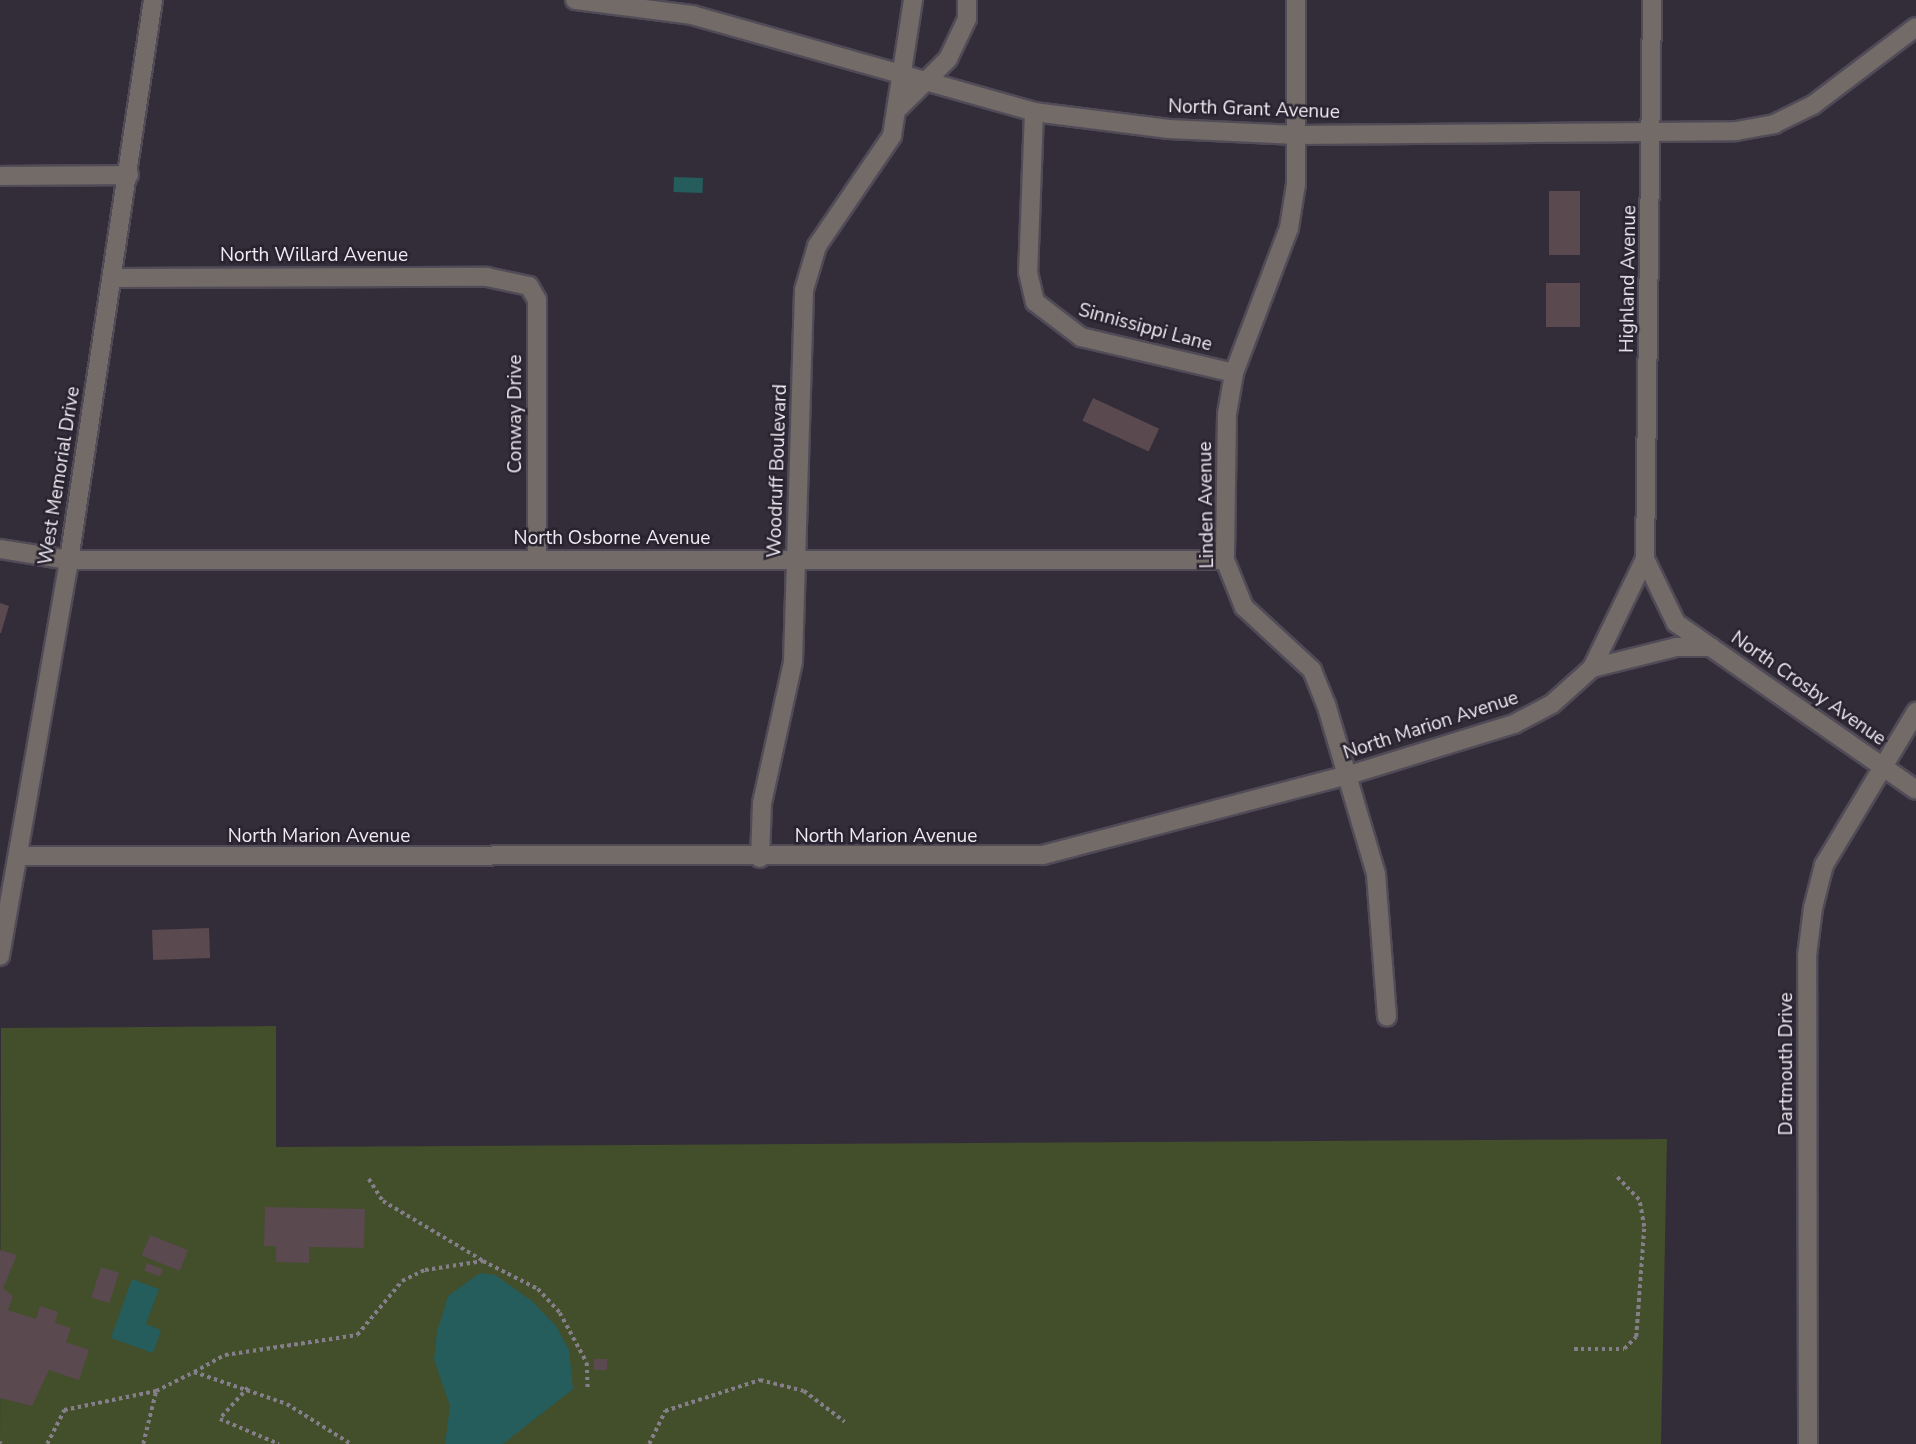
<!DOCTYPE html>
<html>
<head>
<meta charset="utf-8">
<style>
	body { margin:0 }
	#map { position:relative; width:1916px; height:1444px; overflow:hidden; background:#332d3a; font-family:"Nunito Sans",sans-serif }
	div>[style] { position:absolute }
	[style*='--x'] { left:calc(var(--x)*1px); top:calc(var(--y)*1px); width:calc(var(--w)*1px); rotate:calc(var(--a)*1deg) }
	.green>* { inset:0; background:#434e2b }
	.water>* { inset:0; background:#255c5c; transform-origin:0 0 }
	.building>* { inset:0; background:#5a494e; transform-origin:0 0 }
	.path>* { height:3.5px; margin-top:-1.75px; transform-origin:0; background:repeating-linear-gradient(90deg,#847f8a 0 3.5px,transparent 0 7px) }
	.roads { filter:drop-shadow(2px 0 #514b58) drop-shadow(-2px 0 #514b58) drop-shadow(0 2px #514b58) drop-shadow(0 -2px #514b58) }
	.minor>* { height:18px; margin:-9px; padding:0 9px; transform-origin:9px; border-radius:9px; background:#726b67 }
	span { translate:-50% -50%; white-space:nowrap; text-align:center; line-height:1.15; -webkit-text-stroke:5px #292330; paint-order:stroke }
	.street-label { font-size:19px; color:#efebf4 }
</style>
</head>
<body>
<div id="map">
	<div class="green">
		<i style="clip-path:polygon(276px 1026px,276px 1147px,1667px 1139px,1661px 1444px,0 1444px,1px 1028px)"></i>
	</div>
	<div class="water">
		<i style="left:674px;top:177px;width:29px;height:15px;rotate:2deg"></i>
		<i style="clip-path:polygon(480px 1273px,495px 1275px,532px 1301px,556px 1326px,569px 1350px,573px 1389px,503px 1444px,445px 1444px,450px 1406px,434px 1359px,437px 1332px,448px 1296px)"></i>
		<i style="clip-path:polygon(132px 1279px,159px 1289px,146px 1324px,161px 1330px,153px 1353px,111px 1338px)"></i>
	</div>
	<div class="building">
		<i style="left:1549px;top:191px;width:31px;height:64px"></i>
		<i style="left:1546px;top:283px;width:34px;height:44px"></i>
		<i style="left:1093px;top:398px;width:73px;height:25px;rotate:25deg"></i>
		<i style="clip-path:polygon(0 603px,9px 606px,1px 633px,0 633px)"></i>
		<i style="left:209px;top:928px;width:30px;height:57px;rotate:88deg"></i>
		<i style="clip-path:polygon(265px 1207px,365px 1209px,364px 1248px,309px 1247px,309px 1263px,276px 1262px,276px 1246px,264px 1246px)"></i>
		<i style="left:150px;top:1235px;width:41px;height:22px;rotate:22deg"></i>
		<i style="clip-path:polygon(0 1250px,17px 1255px,3px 1288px,13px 1296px,8px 1310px,36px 1319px,40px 1306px,58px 1312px,55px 1323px,71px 1328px,66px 1342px,89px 1350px,79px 1380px,49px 1370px,32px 1406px,0 1398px)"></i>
		<i style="left:147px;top:1263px;width:17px;height:8px;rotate:21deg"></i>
		<i style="left:101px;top:1267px;width:19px;height:32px;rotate:18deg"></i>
		<i style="left:594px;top:1359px;width:13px;height:11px"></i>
	</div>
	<div class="path">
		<i style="--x:369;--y:1179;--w:26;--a:58"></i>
		<i style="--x:383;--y:1201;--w:115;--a:30.8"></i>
		<i style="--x:1574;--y:1349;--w:50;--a:0"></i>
		<i style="--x:1624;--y:1349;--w:17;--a:-45"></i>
		<i style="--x:1636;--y:1337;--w:110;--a:-85.8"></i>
		<i style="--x:1644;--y:1227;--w:27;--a:-100"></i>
		<i style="--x:1639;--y:1200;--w:35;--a:-134"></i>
		<i style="--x:194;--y:1372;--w:35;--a:-29"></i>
		<i style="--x:225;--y:1355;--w:134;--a:-8.6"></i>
		<i style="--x:357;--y:1335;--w:70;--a:-50.2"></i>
		<i style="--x:402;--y:1281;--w:25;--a:-26"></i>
		<i style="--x:425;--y:1270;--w:59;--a:-8.8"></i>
		<i style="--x:483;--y:1261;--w:62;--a:27"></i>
		<i style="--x:538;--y:1289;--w:33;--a:47"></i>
		<i style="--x:560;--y:1313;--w:57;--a:61.6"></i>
		<i style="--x:587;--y:1363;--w:25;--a:88"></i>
		<i style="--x:248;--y:1388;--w:42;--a:132.1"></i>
		<i style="--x:220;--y:1419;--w:64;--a:23"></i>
		<i style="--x:0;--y:1442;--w:2;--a:63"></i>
		<i style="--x:47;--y:1444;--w:38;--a:-63"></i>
		<i style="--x:64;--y:1410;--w:94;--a:-11.7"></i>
		<i style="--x:156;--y:1391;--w:42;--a:-26.6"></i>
		<i style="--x:194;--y:1372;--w:98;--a:19"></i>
		<i style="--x:287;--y:1404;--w:75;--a:32"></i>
		<i style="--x:143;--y:1444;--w:55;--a:-76.2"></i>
		<i style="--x:649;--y:1444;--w:37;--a:-64"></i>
		<i style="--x:665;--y:1411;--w:100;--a:-18.1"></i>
		<i style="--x:760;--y:1380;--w:45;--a:14"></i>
		<i style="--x:804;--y:1391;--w:51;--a:37.1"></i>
	</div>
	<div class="roads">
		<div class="minor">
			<i style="--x:575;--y:0;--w:118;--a:7.3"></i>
			<i style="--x:692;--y:15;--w:355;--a:15.8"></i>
			<i style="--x:1034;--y:112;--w:136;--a:7.2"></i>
			<i style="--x:1169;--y:129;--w:128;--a:2.7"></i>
			<i style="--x:1297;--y:135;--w:439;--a:-0.5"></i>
			<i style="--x:1736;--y:131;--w:39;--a:-10"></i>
			<i style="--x:1774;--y:124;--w:43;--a:-26"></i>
			<i style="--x:1813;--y:105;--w:129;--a:-37.1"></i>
			<i style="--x:1296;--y:0;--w:184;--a:90"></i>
			<i style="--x:1296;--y:184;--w:45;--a:99"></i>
			<i style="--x:1289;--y:228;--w:155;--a:110.8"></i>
			<i style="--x:1234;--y:373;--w:42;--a:99.7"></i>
			<i style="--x:1227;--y:414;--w:146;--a:90.8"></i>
			<i style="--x:1225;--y:560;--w:51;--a:68"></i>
			<i style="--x:1244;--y:607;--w:93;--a:42.8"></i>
			<i style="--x:1312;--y:670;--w:37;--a:68"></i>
			<i style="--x:1326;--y:704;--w:177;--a:73.6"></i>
			<i style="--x:1376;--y:874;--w:143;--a:85.6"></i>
			<i style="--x:900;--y:107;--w:68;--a:-45"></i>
			<i style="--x:948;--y:59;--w:44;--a:-64.6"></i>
			<i style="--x:967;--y:19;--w:19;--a:-90"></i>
			<i style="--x:1034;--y:112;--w:160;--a:92.1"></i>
			<i style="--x:1028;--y:272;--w:31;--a:77"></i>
			<i style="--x:1035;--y:302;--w:58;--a:37.3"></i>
			<i style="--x:1081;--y:337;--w:157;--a:13.2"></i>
			<i style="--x:0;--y:176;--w:129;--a:-0.4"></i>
			<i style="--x:113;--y:278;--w:374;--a:-0.2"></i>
			<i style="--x:487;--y:277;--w:43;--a:12.1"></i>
			<i style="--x:529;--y:286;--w:16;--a:60"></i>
			<i style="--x:537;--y:300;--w:259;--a:90"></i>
			<i style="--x:0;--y:549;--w:70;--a:9.1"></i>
			<i style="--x:69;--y:560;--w:1156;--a:0"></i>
			<i style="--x:1645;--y:559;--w:71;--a:64.2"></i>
			<i style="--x:1676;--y:623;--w:292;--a:34.8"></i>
			<i style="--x:1592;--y:668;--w:87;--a:-14"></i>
			<i style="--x:1676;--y:647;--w:35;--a:0"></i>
			<i style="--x:20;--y:856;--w:1023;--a:-0.06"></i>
			<i style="--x:1043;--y:855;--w:316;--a:-14.7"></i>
			<i style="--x:1349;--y:775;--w:173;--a:-17.2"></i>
			<i style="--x:1514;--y:724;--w:43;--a:-27.8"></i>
			<i style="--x:1552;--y:704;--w:54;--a:-42"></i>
			<i style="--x:1592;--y:668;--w:121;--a:-64.1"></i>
			<i style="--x:1645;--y:559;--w:559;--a:-89.28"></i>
			<i style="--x:760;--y:858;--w:55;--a:-87.9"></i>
			<i style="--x:762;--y:803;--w:144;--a:-77.6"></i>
			<i style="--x:793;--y:662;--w:372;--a:-88.3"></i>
			<i style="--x:804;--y:290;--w:46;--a:-73.5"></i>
			<i style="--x:817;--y:246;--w:133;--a:-55.7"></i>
			<i style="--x:892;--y:136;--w:138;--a:-81.2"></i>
			<i style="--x:0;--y:956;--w:402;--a:-80.1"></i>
			<i style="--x:69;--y:560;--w:566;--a:-81.47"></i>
			<i style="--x:1808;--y:1444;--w:488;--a:-90.1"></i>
			<i style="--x:1807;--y:956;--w:48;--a:-82.9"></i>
			<i style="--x:1813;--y:908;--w:44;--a:-75.7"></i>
			<i style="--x:1824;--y:865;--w:179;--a:-59"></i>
		</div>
	</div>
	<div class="street-label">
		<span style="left:1254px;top:110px;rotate:2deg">North Grant Avenue</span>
		<span style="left:314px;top:256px">North Willard Avenue</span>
		<span style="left:1629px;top:279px;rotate:-89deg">Highland Avenue</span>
		<span style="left:1145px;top:328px;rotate:15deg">Sinnissippi Lane</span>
		<span style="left:516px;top:414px;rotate:-90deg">Conway Drive</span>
		<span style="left:778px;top:471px;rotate:-88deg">Woodruff Boulevard</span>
		<span style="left:60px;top:476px;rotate:-81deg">West Memorial Drive</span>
		<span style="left:1207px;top:505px;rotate:-91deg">Linden Avenue</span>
		<span style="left:612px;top:539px">North Osborne Avenue</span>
		<span style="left:1808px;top:689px;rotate:35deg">North Crosby Avenue</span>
		<span style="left:1431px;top:726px;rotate:-18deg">North Marion Avenue</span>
		<span style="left:319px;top:837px">North Marion Avenue</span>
		<span style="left:886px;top:837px">North Marion Avenue</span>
		<span style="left:1787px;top:1064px;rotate:-90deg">Dartmouth Drive</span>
	</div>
</div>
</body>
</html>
